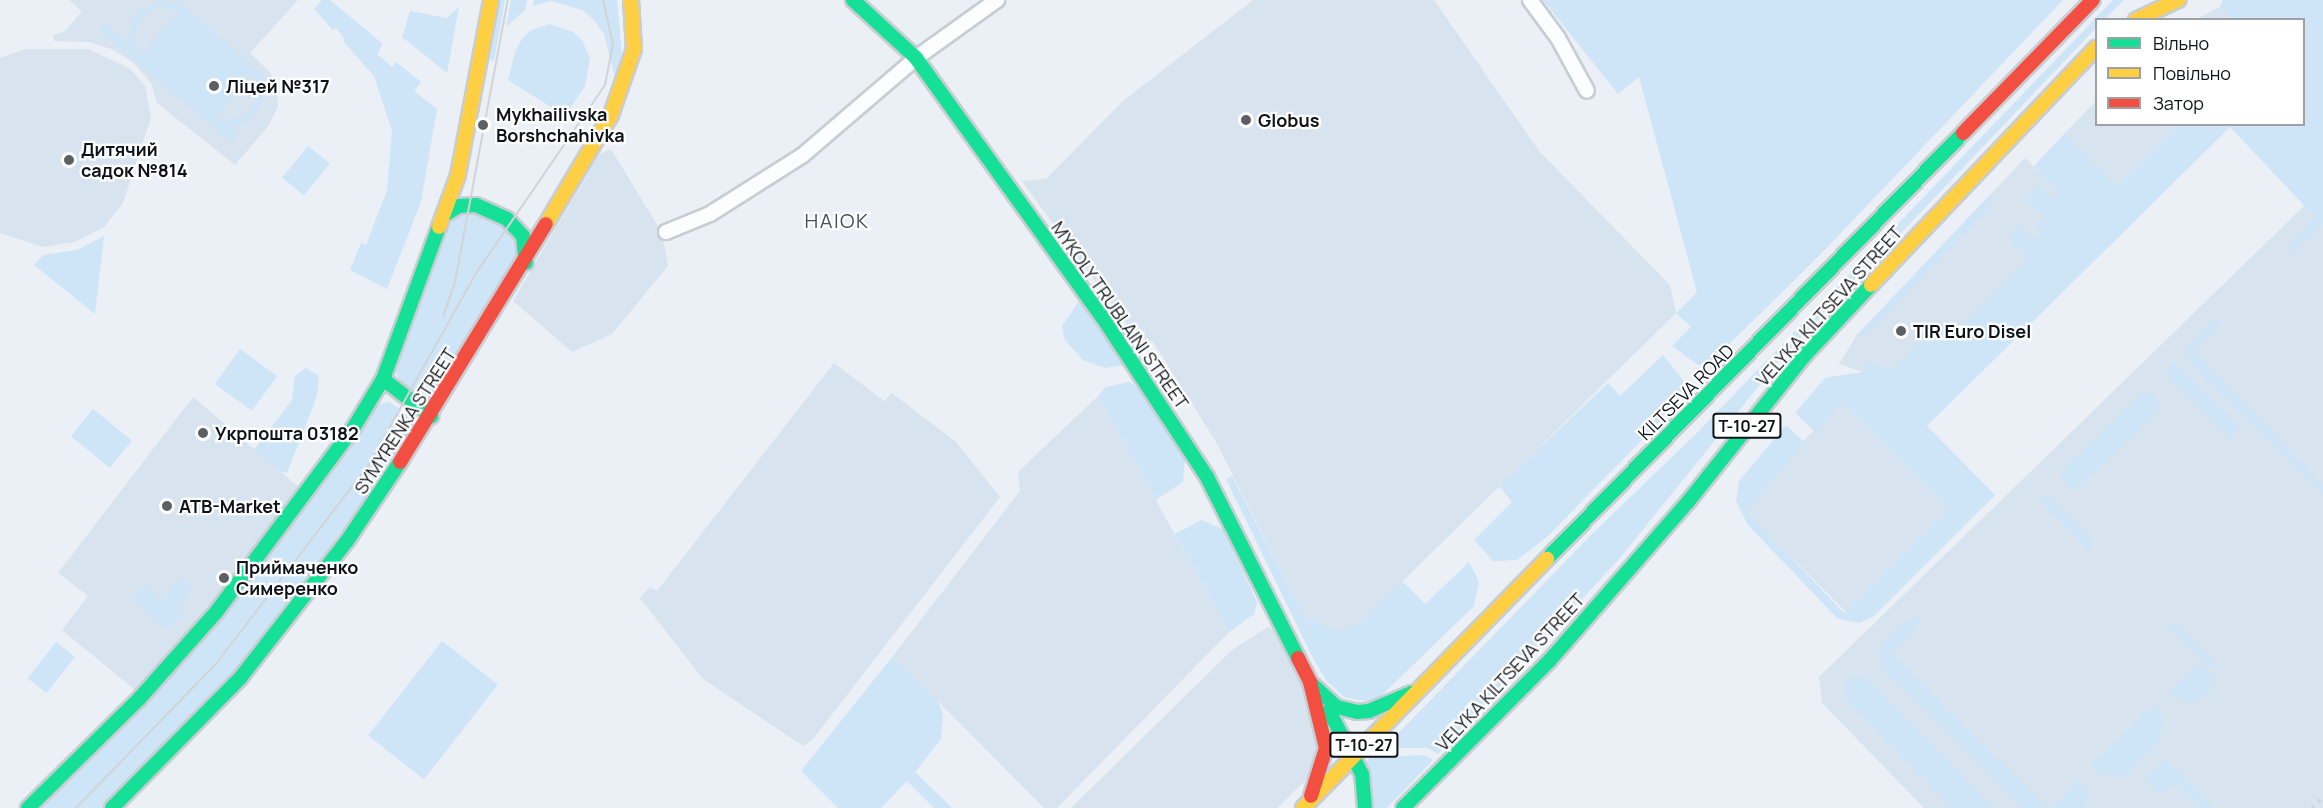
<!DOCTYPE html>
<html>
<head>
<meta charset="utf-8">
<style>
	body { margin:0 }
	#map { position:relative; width:2323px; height:808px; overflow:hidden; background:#eaf0f6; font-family:Manrope,sans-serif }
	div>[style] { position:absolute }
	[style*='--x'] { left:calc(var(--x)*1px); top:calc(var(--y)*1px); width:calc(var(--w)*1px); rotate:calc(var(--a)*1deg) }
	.built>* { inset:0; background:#d7e3ef; transform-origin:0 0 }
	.green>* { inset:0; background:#cee4f7; transform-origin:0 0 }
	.roads { filter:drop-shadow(2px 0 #c8cdd2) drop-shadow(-2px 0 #c8cdd2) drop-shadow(0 2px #c8cdd2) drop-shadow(0 -2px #c8cdd2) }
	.street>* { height:14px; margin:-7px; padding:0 7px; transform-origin:7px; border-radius:7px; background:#fcfdfe }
	.fast>* { height:14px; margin:-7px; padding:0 7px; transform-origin:7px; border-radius:7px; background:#16e098 }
	.slow>* { height:14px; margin:-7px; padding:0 7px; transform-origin:7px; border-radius:7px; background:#ffcf43 }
	.jam>* { height:14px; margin:-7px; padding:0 7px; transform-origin:7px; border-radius:7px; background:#f24e42 }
	.tram>* { height:1.5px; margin:-0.75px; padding:0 0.75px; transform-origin:0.75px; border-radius:0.75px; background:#d1d4d6 }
	.rail>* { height:4px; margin-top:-2px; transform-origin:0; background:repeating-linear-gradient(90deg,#d1d4d6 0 3px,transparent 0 9px) }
	.dots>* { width:16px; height:16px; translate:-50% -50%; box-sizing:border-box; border:3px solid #fff; border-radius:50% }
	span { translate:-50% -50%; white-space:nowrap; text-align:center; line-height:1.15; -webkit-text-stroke:4.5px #fff; paint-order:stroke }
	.shield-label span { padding:2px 4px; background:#fff; border:2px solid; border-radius:4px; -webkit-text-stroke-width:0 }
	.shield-label { font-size:16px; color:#0f1317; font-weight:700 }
	.poi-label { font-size:18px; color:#0f1317; font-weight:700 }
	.left { translate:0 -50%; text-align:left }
	.street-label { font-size:18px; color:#0f1317 }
	.neighbourhood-label { font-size:20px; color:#454f59; letter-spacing:1.5px }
	.legend { position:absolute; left:2095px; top:18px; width:210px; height:108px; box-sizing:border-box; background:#fff; border:2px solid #9fa1a2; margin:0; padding:8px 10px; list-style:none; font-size:18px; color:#0f1317 }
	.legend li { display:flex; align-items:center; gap:12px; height:30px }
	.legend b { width:30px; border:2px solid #9fa1a2 }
</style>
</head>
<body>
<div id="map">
	<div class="built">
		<i style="clip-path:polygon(69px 0,298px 0,250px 53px,270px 72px,277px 89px,278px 106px,269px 125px,235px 165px,157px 103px,151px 83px,134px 63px,114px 50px,89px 42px,54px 41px,53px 35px,64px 32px,82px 11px)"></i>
		<i style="clip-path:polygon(1253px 0,1434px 0,1539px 151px,1670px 285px,1676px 313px,1356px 627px,1349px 629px,1335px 630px,1305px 618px,1215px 440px,1153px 342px,1135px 336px,1022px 181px,1046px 179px,1123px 101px)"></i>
		<i style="clip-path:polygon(2220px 7px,2232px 19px,2195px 20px,2204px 15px)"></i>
		<i style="clip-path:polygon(25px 49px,88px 49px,129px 68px,145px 86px,151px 117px,123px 203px,104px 227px,75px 242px,43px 247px,0 233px,0 58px)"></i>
		<i style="clip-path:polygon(2096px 101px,2096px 124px,2178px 125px,2117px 186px,2065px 133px)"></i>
		<i style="clip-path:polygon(611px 149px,662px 233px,668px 266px,612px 334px,572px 352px,513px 301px,599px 155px)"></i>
		<i style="clip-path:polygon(2025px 158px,2071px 203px,2068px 219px,1901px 385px,1839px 364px,1856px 336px)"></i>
		<i style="clip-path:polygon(2304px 206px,2323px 226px,2323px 808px,1924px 808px,1822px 703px,1819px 677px)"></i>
		<i style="clip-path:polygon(834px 363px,884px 401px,892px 393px,956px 442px,1000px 497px,813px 739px,803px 746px,703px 679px,640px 598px,650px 587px,657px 591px)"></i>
		<i style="clip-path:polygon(1098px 396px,1229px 632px,1057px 808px,1044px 808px,893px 656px,1020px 491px,1018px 472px)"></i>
		<i style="clip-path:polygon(193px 397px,301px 489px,253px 556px,135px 690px,62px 630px,88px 596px,58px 573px)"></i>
		<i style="left:1843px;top:401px;width:151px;height:147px;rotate:45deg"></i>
		<i style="clip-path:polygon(1268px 627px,1275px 630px,1285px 645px,1322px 733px,1307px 779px,1277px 808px,1071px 808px,1232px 650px)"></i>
	</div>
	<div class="green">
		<i style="clip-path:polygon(322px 0,330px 0,383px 44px,377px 54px,392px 67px,396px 62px,421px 82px,414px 91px,437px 109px,421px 202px,387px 289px,350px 270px,361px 243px,366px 245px,387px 190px,392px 131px,374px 76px,343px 41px,344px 38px,336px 28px,333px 30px,314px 9px)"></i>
		<i style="clip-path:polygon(499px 0,505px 0,494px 61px,490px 60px)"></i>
		<i style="clip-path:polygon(511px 0,527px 0,525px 10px,506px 27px)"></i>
		<i style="clip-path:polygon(534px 0,617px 0,622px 56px,616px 81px,604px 34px,593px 19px,582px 10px,566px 5px,550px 1px,533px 6px)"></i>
		<i style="clip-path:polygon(1543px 0,2063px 0,1818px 257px,1712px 361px,1698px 365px,1672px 346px,1691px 327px,1676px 313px,1697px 292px,1639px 77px,1618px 94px)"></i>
		<i style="clip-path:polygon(2113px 0,2124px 0,2105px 19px,2096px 20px,2096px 28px,1779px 361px,1620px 558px,1438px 754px,1427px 748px,1384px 748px,1591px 535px,1698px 432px)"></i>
		<i style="clip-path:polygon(2223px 0,2323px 0,2323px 225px,2290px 255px,2289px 245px,2315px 217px,2230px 127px,1927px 426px,1995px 495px,1873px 617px,1859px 623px,1838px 619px,1748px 525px,1736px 501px,1739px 481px,1786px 425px,1805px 443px,1746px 511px,1844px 613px,1949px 508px,1843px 402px,1815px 432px,1795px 413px,1825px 378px,1862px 372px,1865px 363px,1889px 369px,1897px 366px,1933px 329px,1943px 324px,1961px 325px,2028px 258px,2008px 237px,2018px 226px,2038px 240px,2043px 234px,2035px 226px,2044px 218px,2025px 199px,2039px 185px,2053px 198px,2059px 192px,2034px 166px,2065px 133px,2117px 186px,2178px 125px,2304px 124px,2304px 20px,2232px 19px,2220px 7px)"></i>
		<i style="clip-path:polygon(evenodd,159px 1px,182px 5px,257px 69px,263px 82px,261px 104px,245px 123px,230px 128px,238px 135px,232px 143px,99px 30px,104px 23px,128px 43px,131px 21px,138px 12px,159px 1px,160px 7px,179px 11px,141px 55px,135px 36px,138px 24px,151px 10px,160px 7px,159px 1px,252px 73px,257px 92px,250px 111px,233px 120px,216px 119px,252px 73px)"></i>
		<i style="clip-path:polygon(459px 7px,447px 73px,402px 37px,410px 11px,447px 18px)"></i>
		<i style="clip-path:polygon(549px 24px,573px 32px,582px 40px,590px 58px,585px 86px,565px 116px,508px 80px,515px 52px,522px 39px,530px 31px)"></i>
		<i style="left:308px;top:146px;width:28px;height:41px;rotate:39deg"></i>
		<i style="clip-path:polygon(1991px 194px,1990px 207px,1867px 334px,1856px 336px)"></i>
		<i style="clip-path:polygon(469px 212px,509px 227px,520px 257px,433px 396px,421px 396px,400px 383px,395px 368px,450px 225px,458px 214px)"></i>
		<i style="clip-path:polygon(104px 236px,95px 314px,34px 265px,43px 255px,77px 250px)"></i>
		<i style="clip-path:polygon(1079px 301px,1128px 364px,1105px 368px,1083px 360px,1064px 339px,1062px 326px)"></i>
		<i style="clip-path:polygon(2212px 320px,2223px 321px,2193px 351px,2323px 485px,2323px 494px,2188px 361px,2187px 347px)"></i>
		<i style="left:240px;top:349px;width:46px;height:43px;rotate:36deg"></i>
		<i style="clip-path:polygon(1663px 355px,1683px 380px,1681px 400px,1547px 537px,1517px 560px,1493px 561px,1474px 540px,1512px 502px,1499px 486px,1608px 383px,1620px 396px)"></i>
		<i style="clip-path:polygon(2174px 363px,2239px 426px,2229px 437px,2165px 372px)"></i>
		<i style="clip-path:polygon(306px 368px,319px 376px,317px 396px,287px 473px,281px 472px,254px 450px,292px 400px,295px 376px)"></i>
		<i style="clip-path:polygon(1129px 382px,1141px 389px,1185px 458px,1183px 482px,1156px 500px,1098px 396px,1106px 387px)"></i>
		<i style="clip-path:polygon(2142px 394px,2154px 395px,2162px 409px,2075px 490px,2070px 488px,2061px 477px,2061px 471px)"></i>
		<i style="clip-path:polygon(388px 402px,409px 414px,414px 432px,259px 644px,106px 808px,37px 808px,58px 789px,375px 406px)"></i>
		<i style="left:93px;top:409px;width:50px;height:35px;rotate:39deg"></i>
		<i style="clip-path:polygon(1232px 476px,1305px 618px,1336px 630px,1356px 627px,1402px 581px,1425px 604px,1469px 562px,1479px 582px,1474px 606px,1380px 697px,1368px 702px,1344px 697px,1326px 680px,1311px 654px,1226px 479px)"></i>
		<i style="clip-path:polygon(2036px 497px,2048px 497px,2093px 541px,2089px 551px)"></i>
		<i style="clip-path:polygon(1201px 520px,1223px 529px,1257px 602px,1254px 614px,1229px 632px,1175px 534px)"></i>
		<i style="clip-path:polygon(180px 578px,193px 588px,177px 609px,183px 614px,168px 629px,133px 600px,145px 586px,162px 600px)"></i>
		<i style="clip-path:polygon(1917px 618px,1922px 619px,1891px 654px,2048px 808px,2023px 808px,1883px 670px,1880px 652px,1885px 643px,1904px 623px)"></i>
		<i style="clip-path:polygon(2172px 622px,2214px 661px,2213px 669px,2168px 626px)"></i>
		<i style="left:442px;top:641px;width:71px;height:120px;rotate:38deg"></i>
		<i style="left:56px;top:642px;width:24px;height:46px;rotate:38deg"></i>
		<i style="clip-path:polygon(893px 656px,937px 700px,943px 714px,941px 739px,915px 772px,952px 808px,934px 808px,907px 781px,881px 808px,838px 808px,801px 771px)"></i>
		<i style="clip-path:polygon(2199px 663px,2214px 676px,2208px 693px,2194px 703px,2175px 698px,2169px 692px)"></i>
		<i style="clip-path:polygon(1856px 676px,1868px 681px,1994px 808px,1952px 808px,1845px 697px,1845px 683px)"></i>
		<i style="clip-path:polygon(2155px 704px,2163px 719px,2159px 740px,2125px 775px,2105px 776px,2097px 772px,2092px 766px)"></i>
		<i style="clip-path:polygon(1376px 751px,1384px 757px,1424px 755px,1433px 760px,1387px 808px,1372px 808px,1363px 765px)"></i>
		<i style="clip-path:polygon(2161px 761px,2168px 761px,2214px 808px,2201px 808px,2175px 782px,2160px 795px,2146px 777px)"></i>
		<i style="clip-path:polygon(2079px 780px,2088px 796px,2085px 808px,2053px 808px)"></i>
	</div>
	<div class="roads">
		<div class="street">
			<i style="--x:1530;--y:0;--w:47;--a:53.6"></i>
			<i style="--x:1558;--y:38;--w:60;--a:61.3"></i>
			<i style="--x:666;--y:232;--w:48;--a:-22.2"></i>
			<i style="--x:710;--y:214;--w:110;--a:-32.4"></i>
			<i style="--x:803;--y:155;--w:149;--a:-40.6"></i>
			<i style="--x:916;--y:58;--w:100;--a:-35.6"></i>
		</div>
		<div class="fast">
			<i style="--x:853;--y:0;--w:86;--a:42.6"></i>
			<i style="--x:916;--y:58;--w:320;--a:54.3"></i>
			<i style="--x:1103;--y:318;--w:190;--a:56.8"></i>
			<i style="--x:1207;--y:477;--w:203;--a:63.3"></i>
			<i style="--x:446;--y:214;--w:15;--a:-32"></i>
			<i style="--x:459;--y:206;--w:17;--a:-3"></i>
			<i style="--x:476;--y:205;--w:34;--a:24"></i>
			<i style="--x:507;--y:219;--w:23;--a:47"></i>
			<i style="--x:523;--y:236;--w:27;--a:84"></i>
			<i style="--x:383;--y:379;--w:61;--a:37.6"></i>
			<i style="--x:1547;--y:559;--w:595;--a:-45.68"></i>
			<i style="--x:1313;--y:685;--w:33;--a:43"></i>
			<i style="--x:1337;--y:707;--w:21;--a:14"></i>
			<i style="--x:1357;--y:712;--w:12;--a:-5"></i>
			<i style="--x:1369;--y:711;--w:46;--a:-23.2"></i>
			<i style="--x:1329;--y:711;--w:71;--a:62.4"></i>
			<i style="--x:1362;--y:774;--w:34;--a:85"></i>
			<i style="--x:28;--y:808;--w:156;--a:-44.5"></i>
			<i style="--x:139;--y:699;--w:118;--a:-48.4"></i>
			<i style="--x:217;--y:611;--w:229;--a:-53.3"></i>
			<i style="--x:354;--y:427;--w:56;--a:-58.9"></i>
			<i style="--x:383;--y:379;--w:162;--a:-69.8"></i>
			<i style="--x:112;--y:808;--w:184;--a:-45.4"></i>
			<i style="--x:241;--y:677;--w:172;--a:-52.1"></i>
			<i style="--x:347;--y:541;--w:95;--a:-56.1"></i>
			<i style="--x:1403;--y:808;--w:209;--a:-45.2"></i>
			<i style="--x:1550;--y:660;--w:210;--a:-48.9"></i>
			<i style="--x:1688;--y:502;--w:188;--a:-51.5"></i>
			<i style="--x:1805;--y:355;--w:96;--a:-46.7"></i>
		</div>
		<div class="slow">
			<i style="--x:2136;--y:20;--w:47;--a:-25.5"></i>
			<i style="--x:546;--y:224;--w:127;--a:-59.2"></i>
			<i style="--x:611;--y:115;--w:70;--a:-70.8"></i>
			<i style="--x:634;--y:49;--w:49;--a:-93.5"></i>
			<i style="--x:439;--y:227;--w:55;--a:-69.9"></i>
			<i style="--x:458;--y:175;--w:178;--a:-79.3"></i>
			<i style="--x:1871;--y:285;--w:327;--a:-46.5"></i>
			<i style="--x:1303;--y:808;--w:349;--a:-45.6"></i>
		</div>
		<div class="jam">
			<i style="--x:1963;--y:133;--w:186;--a:-45.7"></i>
			<i style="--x:400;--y:462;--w:279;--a:-58.5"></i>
			<i style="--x:1298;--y:658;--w:27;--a:63"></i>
			<i style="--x:1310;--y:682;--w:68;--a:76.4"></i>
			<i style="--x:1326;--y:748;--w:50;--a:107.4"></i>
		</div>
	</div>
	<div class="tram">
		<i style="--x:443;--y:317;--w:37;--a:-71"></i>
		<i style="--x:455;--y:282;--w:287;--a:-79.4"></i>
		<i style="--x:76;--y:808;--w:201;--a:-45.8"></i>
		<i style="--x:216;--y:664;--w:250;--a:-52.5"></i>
		<i style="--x:368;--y:466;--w:219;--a:-60.7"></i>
		<i style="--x:475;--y:275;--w:230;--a:-55.6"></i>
		<i style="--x:605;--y:85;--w:42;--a:-79"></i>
		<i style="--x:613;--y:44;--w:45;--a:-102.8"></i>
	</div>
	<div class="rail">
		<i style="--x:2312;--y:808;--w:16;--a:-45"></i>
	</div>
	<div class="dots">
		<i style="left:214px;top:86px;background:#5c6065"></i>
		<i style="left:1246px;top:120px;background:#5c6065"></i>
		<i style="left:483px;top:125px;background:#5c6065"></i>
		<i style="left:69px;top:160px;background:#5c6065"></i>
		<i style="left:1901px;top:331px;background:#5c6065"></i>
		<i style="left:203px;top:433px;background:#5c6065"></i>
		<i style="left:167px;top:506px;background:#5c6065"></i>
		<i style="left:224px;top:578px;background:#5c6065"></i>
	</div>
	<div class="shield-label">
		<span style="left:1747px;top:426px">Т-10-27</span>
		<span style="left:1364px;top:745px">Т-10-27</span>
	</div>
	<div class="poi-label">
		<span class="left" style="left:226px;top:86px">Ліцей №317</span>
		<span class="left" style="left:496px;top:125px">Mykhailivska<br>Borshchahivka</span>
		<span class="left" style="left:1258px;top:120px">Globus</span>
		<span class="left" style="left:81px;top:160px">Дитячий<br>садок №814</span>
		<span class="left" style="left:1913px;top:331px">TIR Euro Disel</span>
		<span class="left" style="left:215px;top:433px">Укрпошта 03182</span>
		<span class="left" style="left:179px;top:506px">ATB-Market</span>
		<span class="left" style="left:236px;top:578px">Приймаченко<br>Симеренко</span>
	</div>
	<div class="street-label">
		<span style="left:1829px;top:306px;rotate:-48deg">VELYKA KILTSEVA STREET</span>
		<span style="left:1120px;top:315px;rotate:55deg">MYKOLY TRUBLAINI STREET</span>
		<span style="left:1686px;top:392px;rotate:-45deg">KILTSEVA ROAD</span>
		<span style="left:405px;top:421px;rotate:-57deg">SYMYRENKA STREET</span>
		<span style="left:1510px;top:672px;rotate:-47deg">VELYKA KILTSEVA STREET</span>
	</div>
	<div class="neighbourhood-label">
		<span style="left:837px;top:220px">HAIOK</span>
	</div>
	<ul class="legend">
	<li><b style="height:8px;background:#16e098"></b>Вільно</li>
	<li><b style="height:8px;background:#ffcf43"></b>Повільно</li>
	<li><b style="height:8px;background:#f24e42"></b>Затор</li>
	</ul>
</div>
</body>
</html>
